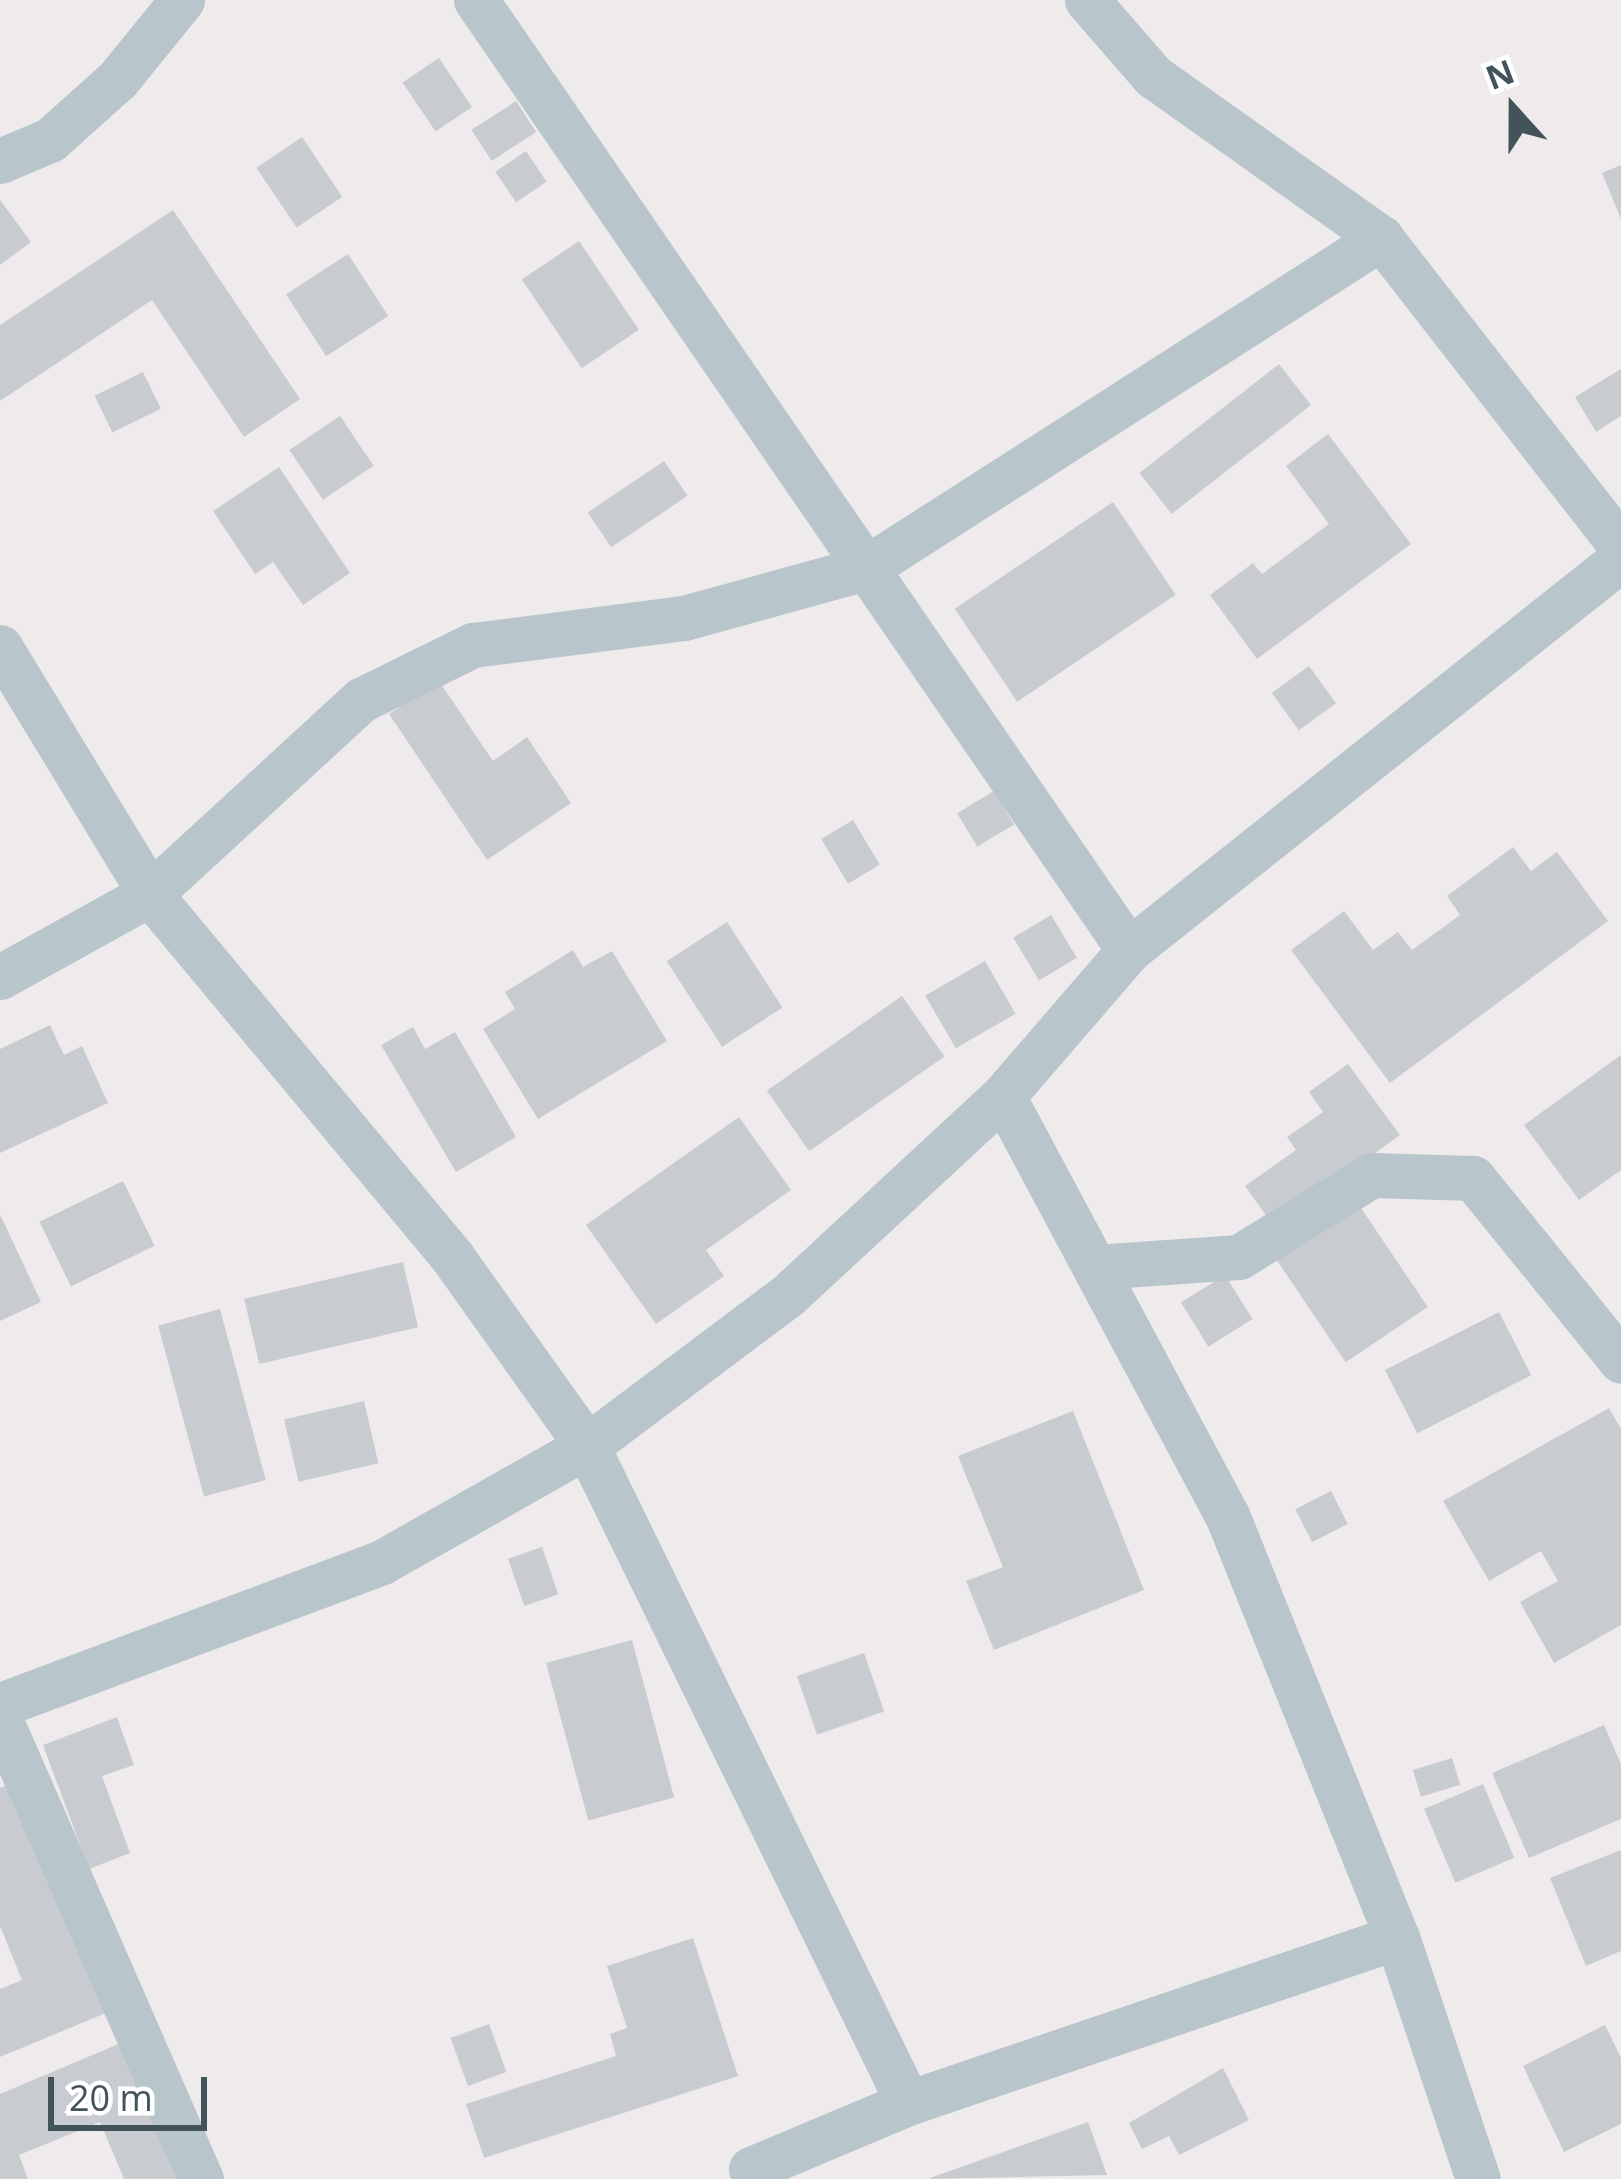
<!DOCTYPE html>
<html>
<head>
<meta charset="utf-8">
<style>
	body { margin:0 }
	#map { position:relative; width:1621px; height:2179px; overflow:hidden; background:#efebec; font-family:"Open Sans",sans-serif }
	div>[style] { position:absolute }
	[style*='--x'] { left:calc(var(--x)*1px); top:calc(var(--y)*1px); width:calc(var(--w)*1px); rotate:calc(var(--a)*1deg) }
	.building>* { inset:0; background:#c8ccd1; transform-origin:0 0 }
	.minor>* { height:45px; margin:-22.5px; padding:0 22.5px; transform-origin:22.5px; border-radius:22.5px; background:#b8c6cc }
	span { translate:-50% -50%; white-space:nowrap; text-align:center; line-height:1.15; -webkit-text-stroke:12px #fff; paint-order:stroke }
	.north { position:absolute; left:1453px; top:48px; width:120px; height:120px; -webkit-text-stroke:9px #fff; paint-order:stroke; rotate:339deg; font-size:33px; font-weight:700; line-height:48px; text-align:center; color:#43535a }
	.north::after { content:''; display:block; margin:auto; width:42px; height:54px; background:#43535a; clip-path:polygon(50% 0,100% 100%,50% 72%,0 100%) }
	.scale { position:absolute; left:48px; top:2077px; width:159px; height:54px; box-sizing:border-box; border:6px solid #43535a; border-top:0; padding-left:15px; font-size:36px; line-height:42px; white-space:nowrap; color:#43535a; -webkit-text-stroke:9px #fff; paint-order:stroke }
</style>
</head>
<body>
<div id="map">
	<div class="building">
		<i style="left:439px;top:58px;width:59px;height:44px;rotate:56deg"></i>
		<i style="left:516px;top:101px;width:37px;height:53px;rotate:57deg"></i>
		<i style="left:302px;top:137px;width:72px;height:55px;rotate:56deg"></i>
		<i style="left:526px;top:151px;width:37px;height:37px;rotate:56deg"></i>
		<i style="clip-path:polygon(1621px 165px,1621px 219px,1602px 173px)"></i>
		<i style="clip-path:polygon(0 200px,31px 242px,0 265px)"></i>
		<i style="clip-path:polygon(173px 210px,300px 399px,244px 437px,152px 300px,0 401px,0 325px)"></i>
		<i style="left:579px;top:241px;width:107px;height:69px;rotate:56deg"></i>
		<i style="left:348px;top:254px;width:74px;height:74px;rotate:57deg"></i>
		<i style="left:1279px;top:364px;width:52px;height:177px;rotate:52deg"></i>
		<i style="clip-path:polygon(1621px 369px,1621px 416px,1596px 432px,1575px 397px)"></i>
		<i style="left:143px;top:372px;width:41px;height:54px;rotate:64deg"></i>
		<i style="left:340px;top:416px;width:60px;height:61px;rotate:56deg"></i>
		<i style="clip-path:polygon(1328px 434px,1411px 544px,1257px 659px,1210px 595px,1253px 563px,1262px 574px,1329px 524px,1286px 466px)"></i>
		<i style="left:664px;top:461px;width:42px;height:92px;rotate:56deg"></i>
		<i style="clip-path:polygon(279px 467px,350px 573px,303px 605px,273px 562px,255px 574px,213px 511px)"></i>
		<i style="left:1113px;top:502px;width:112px;height:191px;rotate:56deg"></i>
		<i style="left:1309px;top:666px;width:46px;height:46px;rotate:54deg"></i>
		<i style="clip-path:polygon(439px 681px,493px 761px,527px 737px,571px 803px,487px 860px,389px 714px)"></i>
		<i style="left:994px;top:791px;width:39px;height:43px;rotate:59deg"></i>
		<i style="left:853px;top:820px;width:52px;height:37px;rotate:59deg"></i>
		<i style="clip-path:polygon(1513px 847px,1531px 871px,1557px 852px,1608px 921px,1390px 1083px,1291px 950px,1344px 911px,1373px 950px,1398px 932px,1412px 950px,1460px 915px,1447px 896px)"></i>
		<i style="left:1051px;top:915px;width:50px;height:44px;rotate:59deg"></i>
		<i style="left:727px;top:922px;width:102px;height:72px;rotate:57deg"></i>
		<i style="clip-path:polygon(573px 950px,583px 967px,612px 951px,667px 1041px,538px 1119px,483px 1029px,515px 1009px,505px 992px)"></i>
		<i style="left:985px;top:961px;width:61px;height:69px;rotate:60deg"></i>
		<i style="left:902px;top:996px;width:74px;height:165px;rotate:55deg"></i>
		<i style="clip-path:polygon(50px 1025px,64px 1055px,82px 1046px,108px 1103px,0 1153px,0 1049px)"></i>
		<i style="clip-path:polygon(413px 1027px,425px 1049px,455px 1032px,516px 1137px,456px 1172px,381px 1045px)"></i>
		<i style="clip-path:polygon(1621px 1055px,1621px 1170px,1579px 1200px,1524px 1125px)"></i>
		<i style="clip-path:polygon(1348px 1064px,1400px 1135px,1274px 1226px,1245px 1186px,1296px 1150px,1287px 1137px,1323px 1112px,1309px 1092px)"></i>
		<i style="clip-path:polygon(739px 1117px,791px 1190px,706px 1250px,724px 1276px,656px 1324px,586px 1225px)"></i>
		<i style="left:123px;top:1181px;width:72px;height:93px;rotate:64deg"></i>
		<i style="left:1359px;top:1205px;width:123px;height:99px;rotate:56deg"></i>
		<i style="clip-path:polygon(0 1214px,41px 1302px,0 1321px)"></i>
		<i style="left:403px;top:1262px;width:67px;height:163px;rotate:77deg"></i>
		<i style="left:1225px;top:1275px;width:52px;height:52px;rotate:58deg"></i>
		<i style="left:220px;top:1309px;width:177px;height:64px;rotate:75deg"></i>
		<i style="left:1499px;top:1312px;width:71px;height:128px;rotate:63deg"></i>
		<i style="left:364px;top:1401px;width:64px;height:82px;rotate:77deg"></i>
		<i style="clip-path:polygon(1609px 1408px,1621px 1429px,1621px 1625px,1554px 1663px,1520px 1602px,1558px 1581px,1541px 1551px,1489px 1581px,1443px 1501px)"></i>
		<i style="clip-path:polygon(1073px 1411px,1144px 1590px,994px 1650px,966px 1581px,1003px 1567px,958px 1456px)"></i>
		<i style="left:1331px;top:1491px;width:37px;height:40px;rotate:63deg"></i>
		<i style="left:542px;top:1547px;width:50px;height:36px;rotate:71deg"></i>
		<i style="left:632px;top:1640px;width:163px;height:89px;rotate:75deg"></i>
		<i style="left:864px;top:1653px;width:62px;height:71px;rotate:71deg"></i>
		<i style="clip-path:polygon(117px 1717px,134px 1765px,102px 1776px,130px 1853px,89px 1869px,43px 1745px)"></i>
		<i style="clip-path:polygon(1604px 1725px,1621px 1764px,1621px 1819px,1529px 1858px,1492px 1773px)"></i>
		<i style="left:1452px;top:1758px;width:28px;height:41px;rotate:73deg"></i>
		<i style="clip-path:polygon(11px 1783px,106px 2013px,0 2057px,0 1989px,22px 1980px,0 1926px,0 1788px)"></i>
		<i style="left:1483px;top:1784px;width:80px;height:64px;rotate:67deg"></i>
		<i style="clip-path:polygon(1621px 1850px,1621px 1951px,1586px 1966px,1550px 1878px)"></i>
		<i style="clip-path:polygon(693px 1938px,738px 2076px,484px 2158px,466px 2104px,616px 2056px,610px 2034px,627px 2028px,607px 1966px)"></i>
		<i style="left:489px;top:2024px;width:51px;height:41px;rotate:70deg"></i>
		<i style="clip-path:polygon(1605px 2025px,1621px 2058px,1621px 2124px,1564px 2152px,1523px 2066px)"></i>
		<i style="clip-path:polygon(121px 2043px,177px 2179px,124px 2179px,100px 2122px,19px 2155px,28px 2179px,0 2179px,0 2094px)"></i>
		<i style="clip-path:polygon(1223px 2068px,1249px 2120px,1179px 2155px,1169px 2136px,1142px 2149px,1129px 2123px)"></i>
		<i style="clip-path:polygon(1088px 2122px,1107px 2175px,930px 2179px,930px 2178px)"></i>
	</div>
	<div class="minor">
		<i style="--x:476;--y:0;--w:1153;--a:55.5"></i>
		<i style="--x:1087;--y:0;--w:101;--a:49"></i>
		<i style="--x:1153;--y:76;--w:280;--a:35.4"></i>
		<i style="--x:1381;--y:238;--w:390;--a:52.1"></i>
		<i style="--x:0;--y:161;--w:54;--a:-22.8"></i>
		<i style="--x:50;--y:140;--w:91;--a:-41.9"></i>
		<i style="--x:118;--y:79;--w:102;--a:-51"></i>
		<i style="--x:0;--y:647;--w:289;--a:58.7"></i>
		<i style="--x:150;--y:894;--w:474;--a:50.2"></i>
		<i style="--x:453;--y:1258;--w:231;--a:54.5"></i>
		<i style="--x:587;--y:1446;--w:731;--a:63.96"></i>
		<i style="--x:908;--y:2103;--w:170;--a:157.2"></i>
		<i style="--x:751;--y:2169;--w:10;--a:73"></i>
		<i style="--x:0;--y:977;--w:171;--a:-29"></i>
		<i style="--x:150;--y:894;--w:287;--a:-42.6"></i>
		<i style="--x:361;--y:700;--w:125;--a:-26.2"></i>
		<i style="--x:473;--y:645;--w:213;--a:-7.3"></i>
		<i style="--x:684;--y:618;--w:189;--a:-15.4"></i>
		<i style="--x:866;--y:568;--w:612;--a:-32.65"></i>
		<i style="--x:1003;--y:1096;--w:475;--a:61.9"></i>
		<i style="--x:1227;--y:1515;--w:455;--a:68.1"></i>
		<i style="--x:1397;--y:1937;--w:255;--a:71.5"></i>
		<i style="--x:1095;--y:1267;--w:144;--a:-4"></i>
		<i style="--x:1239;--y:1257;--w:156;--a:-31.7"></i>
		<i style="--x:1372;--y:1175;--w:101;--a:1.7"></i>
		<i style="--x:1473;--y:1178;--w:235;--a:51"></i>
		<i style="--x:0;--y:1705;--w:408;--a:-20.5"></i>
		<i style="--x:382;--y:1562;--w:236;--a:-29.5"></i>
		<i style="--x:587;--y:1446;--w:250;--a:-36.9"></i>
		<i style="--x:787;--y:1296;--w:294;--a:-42.8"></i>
		<i style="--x:1003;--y:1096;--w:193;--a:-49.2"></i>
		<i style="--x:1129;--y:950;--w:628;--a:-38.47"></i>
		<i style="--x:0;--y:1719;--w:502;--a:66.4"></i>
		<i style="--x:908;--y:2103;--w:516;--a:-18.75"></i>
	</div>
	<div class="north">N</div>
	<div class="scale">20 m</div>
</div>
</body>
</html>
